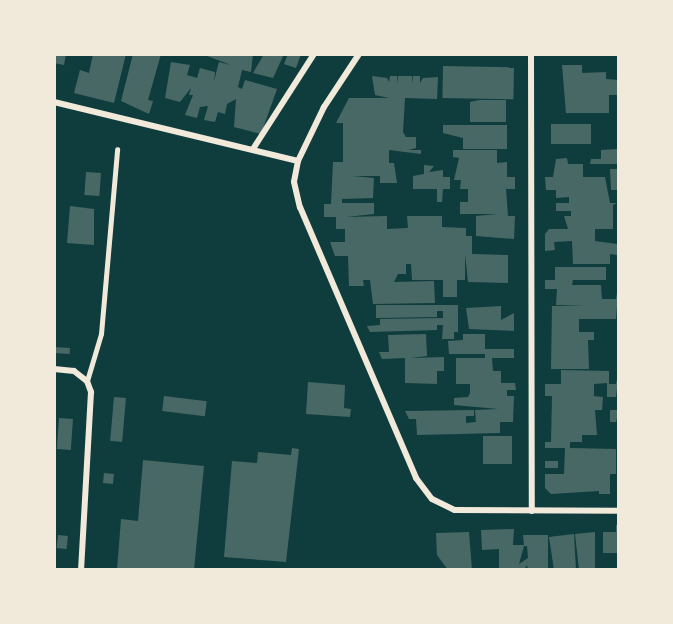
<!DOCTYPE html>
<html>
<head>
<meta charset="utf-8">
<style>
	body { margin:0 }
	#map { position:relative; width:673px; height:624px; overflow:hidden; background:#0f3d3e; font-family:Helvetica,sans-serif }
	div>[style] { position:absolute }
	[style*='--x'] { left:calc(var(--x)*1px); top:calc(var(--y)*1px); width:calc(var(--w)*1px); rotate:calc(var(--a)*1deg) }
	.building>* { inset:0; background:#486865; transform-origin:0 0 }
	.service>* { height:4.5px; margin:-2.25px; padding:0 2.25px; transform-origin:2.25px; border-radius:2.25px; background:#f1e9da }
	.minor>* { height:6px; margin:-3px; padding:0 3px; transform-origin:3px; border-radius:3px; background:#f1e9da }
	span { translate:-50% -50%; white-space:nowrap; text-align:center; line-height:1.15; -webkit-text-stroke:5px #f1e9da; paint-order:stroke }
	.frame { position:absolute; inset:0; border:56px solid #f1e9da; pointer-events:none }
</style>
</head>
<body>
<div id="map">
	<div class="building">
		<i style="clip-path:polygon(54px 54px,66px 54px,64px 65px,54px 63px)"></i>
		<i style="clip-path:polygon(93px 54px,126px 54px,114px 103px,74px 93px,80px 70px,89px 73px)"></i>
		<i style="clip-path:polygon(133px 54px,161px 54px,148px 100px,153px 101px,149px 114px,121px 101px)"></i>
		<i style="clip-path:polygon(202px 54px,253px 54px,251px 72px,242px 70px,238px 87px,242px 89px,245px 80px,277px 89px,261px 134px,234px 127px,236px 99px,227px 104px,225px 114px,218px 112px,215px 122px,204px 120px,208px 106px,200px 107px,197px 118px,185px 115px,193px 95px,189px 95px,191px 88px,180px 102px,165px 98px,171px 62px,190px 65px,187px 75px,197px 78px,200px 68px,215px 72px,214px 81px,219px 62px,231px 65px)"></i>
		<i style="clip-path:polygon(264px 54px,284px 54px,273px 78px,253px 73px)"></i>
		<i style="clip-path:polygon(288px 54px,301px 54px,296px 68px,284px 64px)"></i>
		<i style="clip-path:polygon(562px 65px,582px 65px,582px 73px,606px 72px,606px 79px,619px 80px,617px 95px,609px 95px,609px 113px,566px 113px)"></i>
		<i style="left:443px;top:66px;width:71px;height:32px;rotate:1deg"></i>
		<i style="clip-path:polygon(372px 76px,387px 78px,389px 82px,390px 76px,397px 76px,397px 84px,398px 76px,412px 76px,413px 84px,413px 76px,420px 76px,420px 83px,423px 78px,438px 77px,437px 99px,405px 98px,403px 132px,406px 137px,416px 137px,416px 148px,409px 150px,421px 150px,421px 154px,389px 150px,389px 163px,394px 163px,397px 183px,380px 183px,380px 176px,353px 176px,374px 178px,373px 198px,342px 199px,342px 203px,374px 203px,374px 214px,346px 217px,387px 216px,387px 229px,408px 228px,407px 216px,442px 216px,442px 227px,466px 228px,466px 236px,472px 236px,472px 254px,508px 255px,508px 283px,468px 282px,465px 254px,465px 280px,457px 280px,457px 297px,443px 297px,443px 280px,412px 280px,411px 264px,406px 264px,406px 274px,398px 274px,394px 282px,434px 281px,435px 303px,373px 304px,370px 280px,363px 280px,364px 286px,349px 286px,348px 256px,335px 256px,330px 242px,345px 242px,345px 229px,336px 229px,336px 217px,324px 217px,324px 204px,331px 204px,333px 162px,343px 162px,343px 123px,336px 123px,349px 98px,389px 98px,375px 95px)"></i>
		<i style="clip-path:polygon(479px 100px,506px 100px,506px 122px,470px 122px,470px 102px)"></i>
		<i style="left:551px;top:124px;width:40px;height:20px"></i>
		<i style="clip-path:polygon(443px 125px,507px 125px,507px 149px,463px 149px,463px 138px,443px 133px)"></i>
		<i style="clip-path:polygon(617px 149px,617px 164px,590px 164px,591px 159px,601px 159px,601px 150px)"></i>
		<i style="clip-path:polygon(453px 150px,497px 150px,497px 163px,507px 162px,507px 177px,515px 177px,515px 189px,506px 189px,508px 216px,515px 216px,514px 239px,476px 236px,476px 216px,497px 214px,460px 214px,460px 202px,468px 202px,468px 189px,460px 189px,461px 180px,454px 180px,459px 158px,453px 157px)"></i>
		<i style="clip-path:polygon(567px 158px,568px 164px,583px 164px,583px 177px,605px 177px,610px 203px,617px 203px,613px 205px,613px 229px,595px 229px,595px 241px,617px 244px,617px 255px,610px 254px,610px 264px,573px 264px,572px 241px,554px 242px,555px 250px,545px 251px,545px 234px,549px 229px,568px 229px,564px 216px,571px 216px,571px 211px,556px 211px,556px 203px,569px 203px,569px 197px,556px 198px,556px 190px,546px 190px,545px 177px,553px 177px,556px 159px)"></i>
		<i style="clip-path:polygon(424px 165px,434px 166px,429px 172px,443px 170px,443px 177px,450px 177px,450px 189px,443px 189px,442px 202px,437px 202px,437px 189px,413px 189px,413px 176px,424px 174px)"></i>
		<i style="clip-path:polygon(617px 165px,619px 190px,611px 190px,610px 169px,617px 169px)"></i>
		<i style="left:86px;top:172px;width:15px;height:23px;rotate:4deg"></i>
		<i style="clip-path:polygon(70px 206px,94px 209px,94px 245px,67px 243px)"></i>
		<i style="clip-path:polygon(555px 267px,606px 267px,606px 280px,573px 280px,572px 285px,601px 285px,602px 299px,616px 299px,619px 280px,616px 319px,579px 319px,579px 332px,594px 332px,594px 340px,588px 340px,589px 369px,551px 369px,552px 306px,586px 306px,556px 305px,557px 289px,545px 289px,545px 280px,555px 280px)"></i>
		<i style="clip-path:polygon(376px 305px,458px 305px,458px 332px,454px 332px,454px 339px,442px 339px,443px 325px,437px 325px,437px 330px,370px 332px,367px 326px,380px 325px,380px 319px,443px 318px,443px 311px,437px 311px,437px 317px,376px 318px)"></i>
		<i style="clip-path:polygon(501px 306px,501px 320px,514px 313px,514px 331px,469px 329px,466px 308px)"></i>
		<i style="clip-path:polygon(426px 334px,427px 356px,410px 358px,444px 357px,444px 371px,437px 371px,437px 384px,405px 383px,405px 358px,382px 359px,379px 352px,389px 352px,388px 335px)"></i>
		<i style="clip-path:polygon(463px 334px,485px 334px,485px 349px,514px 349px,514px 358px,492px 358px,493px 371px,501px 371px,501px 383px,515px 383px,516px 390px,507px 390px,507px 396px,514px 396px,513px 422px,500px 422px,500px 433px,417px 435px,416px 419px,409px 419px,405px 411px,474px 410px,474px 416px,466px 416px,466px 423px,476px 422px,475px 410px,498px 409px,454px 405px,454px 398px,468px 397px,470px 393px,470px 384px,456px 384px,456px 358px,485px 358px,485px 354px,449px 354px,448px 341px,463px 340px)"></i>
		<i style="left:54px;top:347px;width:16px;height:6px;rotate:4deg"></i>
		<i style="clip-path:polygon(561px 370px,609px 371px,609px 384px,616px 384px,619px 370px,616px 397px,607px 397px,607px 383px,594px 384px,594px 396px,603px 397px,602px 410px,595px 410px,597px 435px,582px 435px,582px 442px,570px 442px,570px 448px,616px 449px,616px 474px,610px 474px,610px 494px,599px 494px,599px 491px,551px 494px,545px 488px,545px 474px,564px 474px,565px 448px,545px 448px,545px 442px,551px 442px,552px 396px,545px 396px,545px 384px,561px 384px)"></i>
		<i style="clip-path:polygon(308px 382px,345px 385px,344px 408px,351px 409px,350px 417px,306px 414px)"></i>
		<i style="left:164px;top:396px;width:43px;height:15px;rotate:7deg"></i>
		<i style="left:114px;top:397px;width:12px;height:44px;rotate:5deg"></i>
		<i style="clip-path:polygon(610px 410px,619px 410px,616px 422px,610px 422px)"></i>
		<i style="left:59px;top:418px;width:14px;height:31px;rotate:4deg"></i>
		<i style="left:483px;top:436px;width:29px;height:28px"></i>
		<i style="clip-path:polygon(292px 448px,299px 449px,286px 562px,224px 557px,232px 461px,257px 463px,258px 452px,291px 455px)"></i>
		<i style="clip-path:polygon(143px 460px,204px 466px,194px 570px,117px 570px,121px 519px,138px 521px)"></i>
		<i style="left:545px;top:461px;width:13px;height:7px"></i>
		<i style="left:104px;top:473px;width:10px;height:10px;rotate:6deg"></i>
		<i style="clip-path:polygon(616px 525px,619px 525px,619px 553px,603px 553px,603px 532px,616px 532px)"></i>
		<i style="clip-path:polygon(evenodd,514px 529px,513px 545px,524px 545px,523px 535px,548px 535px,548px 570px,528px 570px,527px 565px,524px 570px,499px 570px,499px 549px,482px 550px,481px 530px,514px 529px,524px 546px,527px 546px,528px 558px,519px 564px,524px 546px)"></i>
		<i style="clip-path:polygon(469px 532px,472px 570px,448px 570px,437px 555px,436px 533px)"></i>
		<i style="clip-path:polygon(595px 532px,595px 570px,579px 570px,575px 534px)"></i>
		<i style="clip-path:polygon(574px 534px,576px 570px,554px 570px,549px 537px)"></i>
		<i style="left:58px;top:535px;width:10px;height:13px;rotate:6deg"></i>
	</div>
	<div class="service">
		<i style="--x:87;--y:381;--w:49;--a:-73.4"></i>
		<i style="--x:101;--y:334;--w:185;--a:-85"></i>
	</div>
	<div class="minor">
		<i style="--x:359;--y:54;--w:64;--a:123.4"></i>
		<i style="--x:324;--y:107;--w:60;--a:115.7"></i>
		<i style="--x:298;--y:161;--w:21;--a:101"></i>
		<i style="--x:294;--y:182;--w:26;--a:77"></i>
		<i style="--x:300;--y:207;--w:295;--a:66.8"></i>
		<i style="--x:416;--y:478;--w:26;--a:53"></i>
		<i style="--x:432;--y:499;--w:25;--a:26"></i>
		<i style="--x:455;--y:510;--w:164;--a:0.3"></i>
		<i style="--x:531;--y:54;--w:457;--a:89.9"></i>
		<i style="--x:54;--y:102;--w:251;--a:13.6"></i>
		<i style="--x:253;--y:149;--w:113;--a:-57.3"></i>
		<i style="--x:54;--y:369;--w:20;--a:6"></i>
		<i style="--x:74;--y:371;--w:16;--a:38"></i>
		<i style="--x:87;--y:381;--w:12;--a:70"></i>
		<i style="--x:91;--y:392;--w:178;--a:93.2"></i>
	</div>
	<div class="frame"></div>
</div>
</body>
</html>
